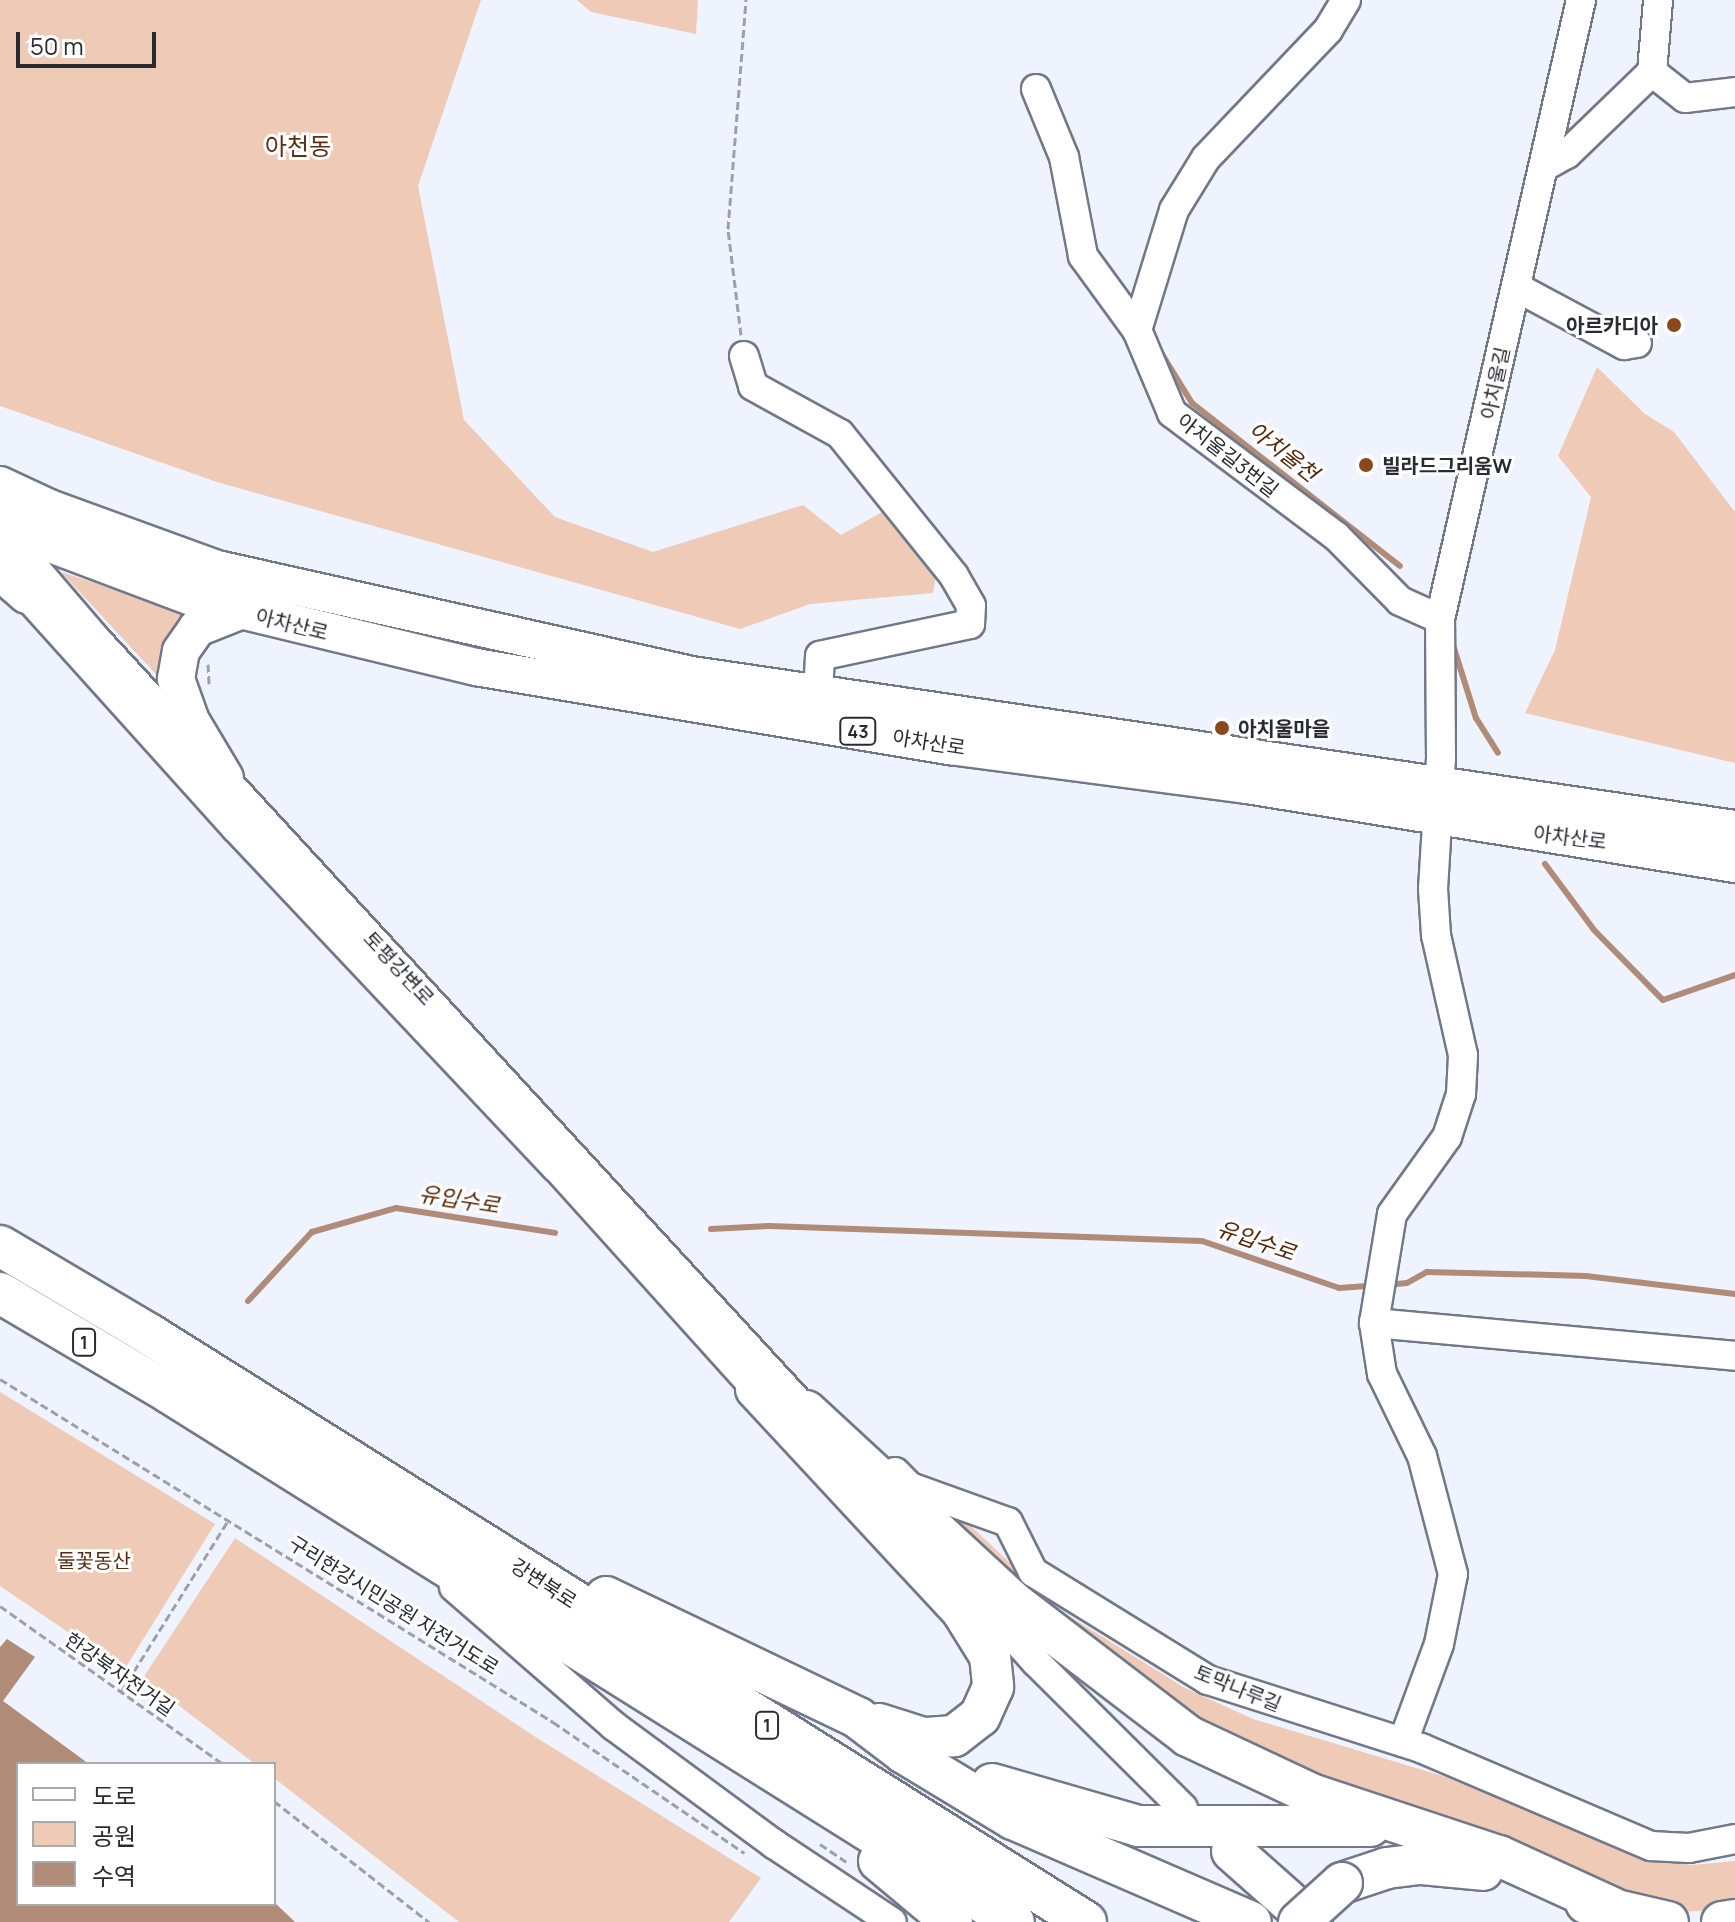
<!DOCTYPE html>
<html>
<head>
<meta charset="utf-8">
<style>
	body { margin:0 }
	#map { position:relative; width:1735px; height:1922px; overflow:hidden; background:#eef3fe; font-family:Manrope,"Noto Sans KR",sans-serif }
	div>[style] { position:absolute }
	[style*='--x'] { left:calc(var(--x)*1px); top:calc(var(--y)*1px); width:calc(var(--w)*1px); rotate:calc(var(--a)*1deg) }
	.green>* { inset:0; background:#efcbb7 }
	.water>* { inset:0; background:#b08b78 }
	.stream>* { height:6px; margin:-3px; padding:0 3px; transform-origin:3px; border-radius:3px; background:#b08b78 }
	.path>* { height:3px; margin-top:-1.5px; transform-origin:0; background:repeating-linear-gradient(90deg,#9ca0aa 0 8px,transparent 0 12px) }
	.roads { filter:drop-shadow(2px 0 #717989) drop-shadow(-2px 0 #717989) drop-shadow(0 2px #717989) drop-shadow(0 -2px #717989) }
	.minor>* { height:28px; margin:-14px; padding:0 14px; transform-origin:14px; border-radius:14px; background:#fff }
	.major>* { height:36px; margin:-18px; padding:0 18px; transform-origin:18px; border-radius:18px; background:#fff }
	.highway>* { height:40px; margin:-20px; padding:0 20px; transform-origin:20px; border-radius:20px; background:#fff }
	.bridges { filter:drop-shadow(2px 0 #717989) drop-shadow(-2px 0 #717989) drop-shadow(0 2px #717989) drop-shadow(0 -2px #717989) }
	.highway-bridge>* { height:40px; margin:-20px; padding:0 20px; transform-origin:20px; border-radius:20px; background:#fff }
	.dots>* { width:22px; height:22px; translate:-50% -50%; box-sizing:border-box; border:4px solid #fff; border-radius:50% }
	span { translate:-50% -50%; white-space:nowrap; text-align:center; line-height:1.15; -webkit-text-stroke:6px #fff; paint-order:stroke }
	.shield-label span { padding:2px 6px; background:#fff; border:2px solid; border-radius:6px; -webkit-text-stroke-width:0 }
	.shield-label { font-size:18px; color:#282b32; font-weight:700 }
	.poi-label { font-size:20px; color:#282b32; font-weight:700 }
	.right { translate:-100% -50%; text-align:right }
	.left { translate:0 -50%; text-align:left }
	.street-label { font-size:20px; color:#282b32 }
	.park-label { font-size:20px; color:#5b2a0a }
	.water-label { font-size:22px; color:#562605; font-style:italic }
	.quarter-label { font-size:24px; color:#5e2f12 }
	.legend { position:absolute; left:16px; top:1762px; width:260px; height:144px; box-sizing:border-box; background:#fff; border:2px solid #a9aaad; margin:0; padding:10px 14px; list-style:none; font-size:24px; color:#282b32 }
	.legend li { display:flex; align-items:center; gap:16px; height:40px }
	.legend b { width:40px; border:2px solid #a9aaad }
	.scale { position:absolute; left:16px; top:32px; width:140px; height:36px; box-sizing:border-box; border:4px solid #282b32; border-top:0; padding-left:10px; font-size:24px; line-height:28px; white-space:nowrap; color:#282b32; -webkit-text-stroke:6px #fff; paint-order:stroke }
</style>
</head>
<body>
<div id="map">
	<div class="green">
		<i style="clip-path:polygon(0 0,481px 0,418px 186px,464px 420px,555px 517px,653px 552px,803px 505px,841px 535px,902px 501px,939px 557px,933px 593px,810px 604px,740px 629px,217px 482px,0 406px)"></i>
		<i style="clip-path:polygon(577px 0,698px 0,696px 34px,591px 12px)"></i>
		<i style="clip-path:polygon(1597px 367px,1645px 414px,1674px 432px,1735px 512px,1735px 763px,1525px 713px,1555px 650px,1591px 497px,1558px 456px)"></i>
		<i style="clip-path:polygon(61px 572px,188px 613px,165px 684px)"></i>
		<i style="clip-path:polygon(0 1392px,215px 1524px,124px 1670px,0 1586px)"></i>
		<i style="clip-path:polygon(935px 1505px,971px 1526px,1061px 1611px,1185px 1688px,1253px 1719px,1446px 1777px,1648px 1858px,1692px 1865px,1735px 1861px,1735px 1908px,1684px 1912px,1374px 1810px,1133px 1689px)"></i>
		<i style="clip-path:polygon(235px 1538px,534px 1736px,761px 1878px,729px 1922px,459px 1922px,274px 1778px,274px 1764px,255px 1764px,143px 1678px)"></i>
	</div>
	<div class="water">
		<i style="clip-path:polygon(7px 1639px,35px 1657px,3px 1701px,89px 1764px,18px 1764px,18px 1904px,274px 1902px,295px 1922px,0 1922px,0 1647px)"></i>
	</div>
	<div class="stream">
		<i style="--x:1160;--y:351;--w:61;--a:58.4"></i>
		<i style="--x:1192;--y:403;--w:264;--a:38.1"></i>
		<i style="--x:1452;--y:642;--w:80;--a:72.5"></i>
		<i style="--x:1476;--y:718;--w:41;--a:57.8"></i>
		<i style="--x:1545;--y:864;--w:82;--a:53.4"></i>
		<i style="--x:1594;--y:930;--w:98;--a:45.4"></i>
		<i style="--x:1663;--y:1000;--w:76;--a:-19.1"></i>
		<i style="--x:711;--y:1229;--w:58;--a:-3"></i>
		<i style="--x:769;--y:1226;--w:433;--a:2"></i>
		<i style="--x:1202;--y:1241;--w:145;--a:18.9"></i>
		<i style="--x:1339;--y:1288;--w:32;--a:-4"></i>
		<i style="--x:1387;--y:1285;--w:20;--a:-6"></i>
		<i style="--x:1407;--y:1283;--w:23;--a:-29"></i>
		<i style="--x:1427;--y:1272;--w:159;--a:1.4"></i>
		<i style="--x:1586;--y:1276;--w:150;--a:6.9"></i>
		<i style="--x:248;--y:1301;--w:94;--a:-47.2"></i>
		<i style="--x:312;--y:1232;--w:87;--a:-15.9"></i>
		<i style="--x:396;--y:1208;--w:161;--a:8.9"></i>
	</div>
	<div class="path">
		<i style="--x:741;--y:335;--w:107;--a:-97"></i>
		<i style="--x:728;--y:229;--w:230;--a:-85.5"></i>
		<i style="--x:208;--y:664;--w:20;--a:87"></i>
		<i style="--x:0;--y:1379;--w:651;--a:31.81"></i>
		<i style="--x:553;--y:1722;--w:232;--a:34.4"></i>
		<i style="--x:0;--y:1606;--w:273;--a:35.3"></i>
		<i style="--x:121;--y:1692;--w:204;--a:-58"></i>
		<i style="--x:274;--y:1801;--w:197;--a:38"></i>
		<i style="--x:820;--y:1844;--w:32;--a:34"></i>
	</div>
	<div class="roads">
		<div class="minor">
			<i style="--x:1346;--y:0;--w:35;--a:121"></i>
			<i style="--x:1328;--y:30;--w:177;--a:133.6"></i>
			<i style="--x:1206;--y:158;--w:61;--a:121.6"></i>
			<i style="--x:1174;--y:210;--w:126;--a:107.1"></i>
			<i style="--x:1137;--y:330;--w:90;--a:67.1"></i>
			<i style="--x:1172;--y:413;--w:205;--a:36.9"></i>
			<i style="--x:1336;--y:536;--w:91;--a:45.4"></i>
			<i style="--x:1400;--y:601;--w:44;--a:24.2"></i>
			<i style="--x:1652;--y:72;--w:72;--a:-85.2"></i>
			<i style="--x:1036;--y:89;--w:74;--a:67.6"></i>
			<i style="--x:1064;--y:157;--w:101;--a:79.1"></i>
			<i style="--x:1083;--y:256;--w:92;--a:53.9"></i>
			<i style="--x:1545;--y:166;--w:25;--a:-29"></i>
			<i style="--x:1567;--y:154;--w:118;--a:-44"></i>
			<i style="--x:1652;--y:72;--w:42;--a:38.2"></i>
			<i style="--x:1685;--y:98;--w:50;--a:-6.8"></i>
			<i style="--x:1516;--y:287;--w:123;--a:28.2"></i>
			<i style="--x:1624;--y:345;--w:13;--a:-9"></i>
			<i style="--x:744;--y:356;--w:31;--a:73"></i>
			<i style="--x:753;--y:386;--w:99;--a:28.9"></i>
			<i style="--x:840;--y:434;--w:182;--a:51.2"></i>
			<i style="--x:954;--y:576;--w:34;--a:60"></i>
			<i style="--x:971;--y:606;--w:18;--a:93"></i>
			<i style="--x:970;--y:624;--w:153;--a:168"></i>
			<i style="--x:820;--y:656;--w:35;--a:93"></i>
			<i style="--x:6;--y:534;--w:137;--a:49.4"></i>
			<i style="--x:95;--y:638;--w:1037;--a:47.38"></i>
			<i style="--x:0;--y:552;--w:50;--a:58.8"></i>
			<i style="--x:26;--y:595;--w:314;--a:48"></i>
			<i style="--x:236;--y:828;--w:466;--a:46.7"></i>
			<i style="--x:556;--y:1167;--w:299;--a:48"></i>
			<i style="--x:756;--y:1389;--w:18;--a:22"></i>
			<i style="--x:1374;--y:1323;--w:363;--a:5.2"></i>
			<i style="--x:895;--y:1472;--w:21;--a:45"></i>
			<i style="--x:910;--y:1487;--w:104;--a:19.7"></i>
			<i style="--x:1008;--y:1522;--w:56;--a:63.4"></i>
			<i style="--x:1033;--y:1572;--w:206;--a:31.7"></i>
			<i style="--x:1208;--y:1680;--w:224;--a:17.7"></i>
			<i style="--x:1421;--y:1748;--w:250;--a:23.1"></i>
			<i style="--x:1651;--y:1846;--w:38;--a:3"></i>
			<i style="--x:1689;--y:1848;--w:47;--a:-11.1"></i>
			<i style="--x:953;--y:1570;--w:124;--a:47.9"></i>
			<i style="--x:1036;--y:1662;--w:207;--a:44.8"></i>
			<i style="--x:454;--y:1587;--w:212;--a:41"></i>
			<i style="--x:614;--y:1726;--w:199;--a:36.4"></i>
			<i style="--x:774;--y:1844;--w:141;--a:33.5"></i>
			<i style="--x:1403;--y:1742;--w:104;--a:-69.8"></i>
			<i style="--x:1439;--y:1644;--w:71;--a:-78.7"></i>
			<i style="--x:1453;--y:1574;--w:122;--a:-104.7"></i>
			<i style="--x:1422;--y:1456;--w:91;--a:-116"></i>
			<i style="--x:1382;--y:1374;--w:52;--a:-98.9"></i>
			<i style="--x:1374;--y:1323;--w:110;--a:-80.6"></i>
			<i style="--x:1392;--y:1214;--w:95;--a:-54.5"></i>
			<i style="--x:1447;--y:1137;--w:45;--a:-72"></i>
			<i style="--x:1461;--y:1094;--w:39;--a:-87"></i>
			<i style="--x:1463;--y:1055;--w:123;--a:-102.7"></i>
			<i style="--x:1436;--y:935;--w:46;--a:-93.7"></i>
			<i style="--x:1433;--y:889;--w:131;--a:-86.5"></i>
			<i style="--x:1441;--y:758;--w:139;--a:-90.4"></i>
			<i style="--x:1440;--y:619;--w:635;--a:-77.17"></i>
		</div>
		<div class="major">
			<i style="--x:0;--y:485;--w:54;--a:25.1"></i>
			<i style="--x:49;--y:508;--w:179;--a:20"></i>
			<i style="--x:217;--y:569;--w:480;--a:12.6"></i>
			<i style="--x:685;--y:674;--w:1061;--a:8.4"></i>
			<i style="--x:0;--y:518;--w:43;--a:29.6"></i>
			<i style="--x:37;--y:539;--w:173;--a:20.6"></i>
			<i style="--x:199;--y:600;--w:285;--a:13.6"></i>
			<i style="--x:476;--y:667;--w:481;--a:9.5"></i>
			<i style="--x:950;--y:746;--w:300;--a:7.5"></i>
			<i style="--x:1247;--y:785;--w:494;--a:9.2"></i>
			<i style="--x:0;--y:572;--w:35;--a:41"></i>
			<i style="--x:225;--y:778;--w:66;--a:-120.8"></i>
			<i style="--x:191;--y:721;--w:45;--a:-109.7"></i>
			<i style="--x:176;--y:679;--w:28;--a:-80"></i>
			<i style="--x:181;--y:651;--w:28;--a:-55"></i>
			<i style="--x:197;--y:628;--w:46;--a:-21.6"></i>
		</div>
		<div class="highway">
			<i style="--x:0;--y:1246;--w:173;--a:30.6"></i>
			<i style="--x:149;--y:1334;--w:1106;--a:32.11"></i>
			<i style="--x:0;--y:1293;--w:195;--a:30.5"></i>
			<i style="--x:168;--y:1392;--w:998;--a:32.07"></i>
			<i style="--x:756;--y:1389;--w:303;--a:47.1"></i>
			<i style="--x:962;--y:1611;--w:53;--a:58.1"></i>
			<i style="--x:990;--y:1656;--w:31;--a:84"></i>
			<i style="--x:993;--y:1687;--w:32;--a:114"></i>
			<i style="--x:980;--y:1716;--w:33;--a:142"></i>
			<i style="--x:954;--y:1736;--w:31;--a:176"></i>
			<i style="--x:923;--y:1738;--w:46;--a:-162.3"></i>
			<i style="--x:806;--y:1411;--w:282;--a:42.7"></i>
			<i style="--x:1013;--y:1602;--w:220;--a:37.4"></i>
			<i style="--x:1188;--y:1736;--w:136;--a:25.2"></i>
			<i style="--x:1311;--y:1794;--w:198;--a:18.3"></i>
			<i style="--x:1499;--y:1856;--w:125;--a:24.5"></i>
			<i style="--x:606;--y:1597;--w:280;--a:25.6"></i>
			<i style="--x:858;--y:1718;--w:58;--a:37.3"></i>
			<i style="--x:904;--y:1753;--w:127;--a:31.2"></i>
			<i style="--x:1013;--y:1819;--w:259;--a:23.4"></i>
			<i style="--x:992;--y:1784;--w:152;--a:16"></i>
			<i style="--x:1138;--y:1826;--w:232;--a:0"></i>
			<i style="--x:1232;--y:1851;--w:107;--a:41.6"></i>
			<i style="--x:879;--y:1861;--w:95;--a:39.9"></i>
			<i style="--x:1342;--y:1883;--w:47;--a:-18.4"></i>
			<i style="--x:1387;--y:1868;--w:35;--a:-7"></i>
			<i style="--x:1422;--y:1864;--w:61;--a:5.6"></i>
			<i style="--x:1586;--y:1903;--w:84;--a:13"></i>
			<i style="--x:1722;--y:1922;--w:13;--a:-9"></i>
		</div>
	</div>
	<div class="bridges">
		<div class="highway-bridge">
			<i style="--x:1299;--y:1922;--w:58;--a:-42.2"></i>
		</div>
	</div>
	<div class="dots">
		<i style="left:1674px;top:325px;background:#8c481c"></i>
		<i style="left:1366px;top:465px;background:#8c481c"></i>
		<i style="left:1222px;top:728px;background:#8c481c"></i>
	</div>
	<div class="shield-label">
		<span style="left:858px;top:731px">43</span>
		<span style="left:84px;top:1342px">1</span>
		<span style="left:767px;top:1725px">1</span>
	</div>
	<div class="poi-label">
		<span class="right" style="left:1658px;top:325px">아르카디아</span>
		<span class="left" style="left:1382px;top:465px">빌라드그리움W</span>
		<span class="left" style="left:1238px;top:728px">아치울마을</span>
	</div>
	<div class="street-label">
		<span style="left:1495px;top:383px;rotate:-78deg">아치울길</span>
		<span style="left:1228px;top:455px;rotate:38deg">아치울길3번길</span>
		<span style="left:292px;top:624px;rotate:14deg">아차산로</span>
		<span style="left:929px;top:742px;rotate:9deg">아차산로</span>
		<span style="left:1570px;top:837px;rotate:7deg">아차산로</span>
		<span style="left:399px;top:968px;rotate:47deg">토평강변로</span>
		<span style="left:544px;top:1583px;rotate:33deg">강변북로</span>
		<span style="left:394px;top:1605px;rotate:32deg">구리한강시민공원 자전거도로</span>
		<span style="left:120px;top:1674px;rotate:35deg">한강북자전거길</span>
		<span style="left:1238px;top:1688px;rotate:22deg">토막나루길</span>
	</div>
	<div class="park-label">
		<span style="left:94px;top:1560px">둘꽃동산</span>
	</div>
	<div class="water-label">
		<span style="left:1283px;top:452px;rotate:38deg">아치울천</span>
		<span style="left:459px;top:1200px;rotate:9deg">유입수로</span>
		<span style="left:1256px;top:1241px;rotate:19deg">유입수로</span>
	</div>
	<div class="quarter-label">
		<span style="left:298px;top:146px">아천동</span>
	</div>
	<ul class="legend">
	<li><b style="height:10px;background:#fff"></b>도로</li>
	<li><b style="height:22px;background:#efcbb7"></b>공원</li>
	<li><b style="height:22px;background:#b08b78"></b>수역</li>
	</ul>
	<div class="scale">50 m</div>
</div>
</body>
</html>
